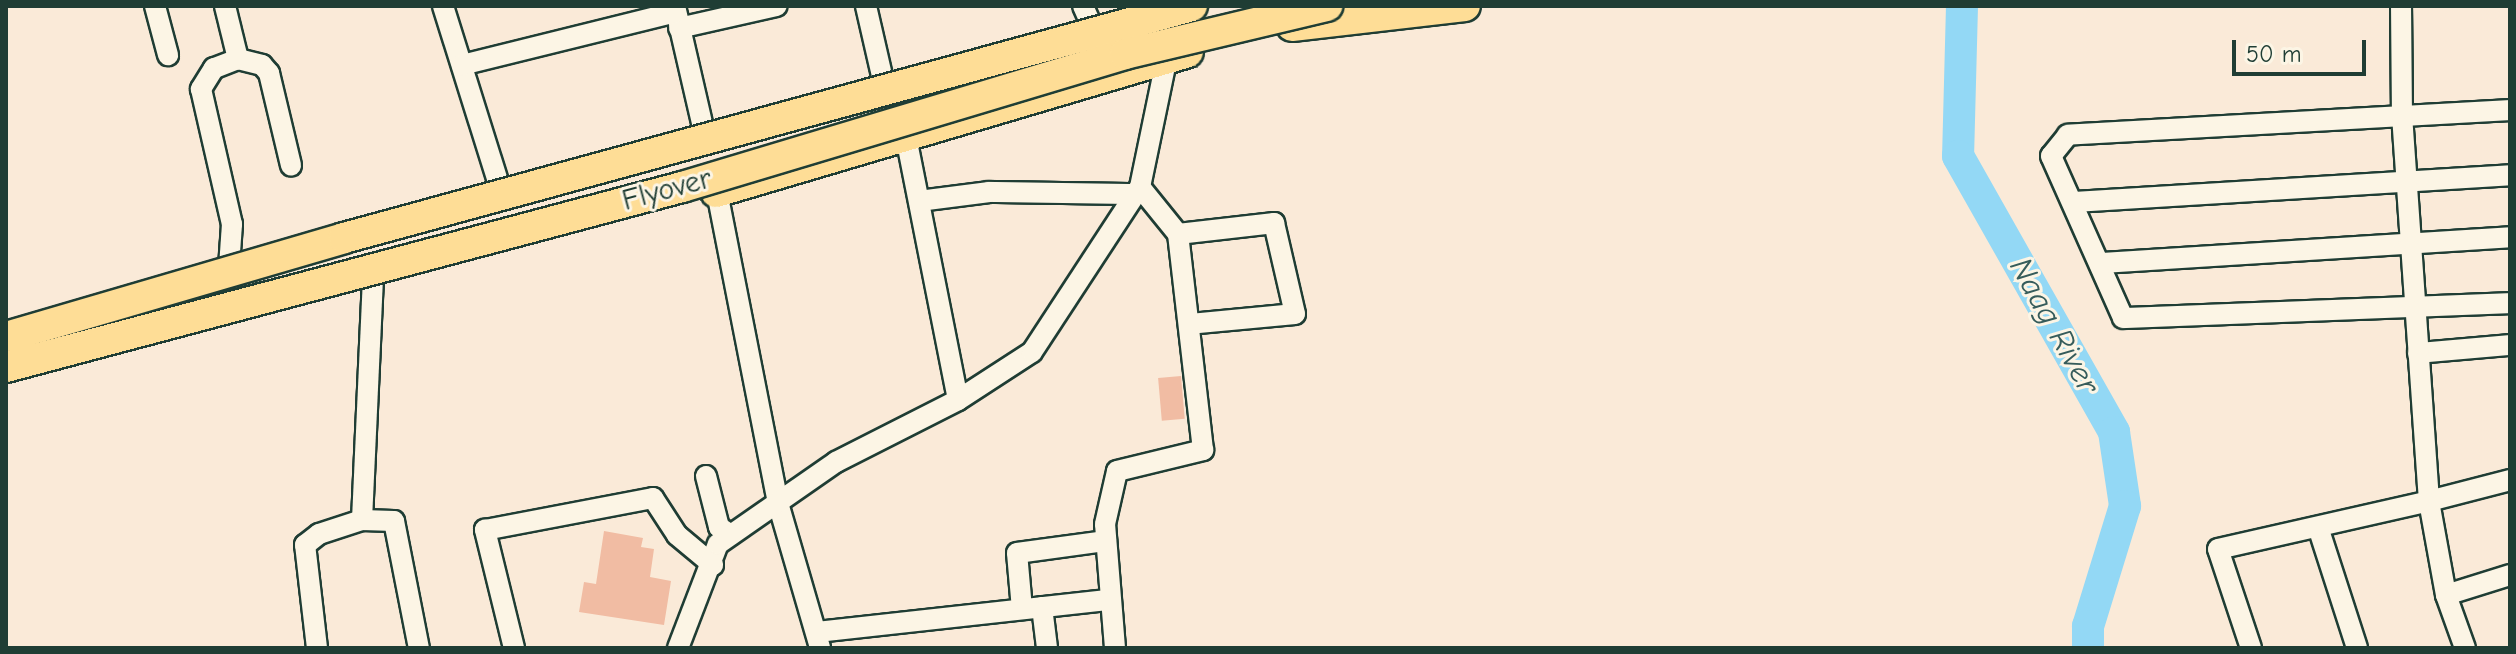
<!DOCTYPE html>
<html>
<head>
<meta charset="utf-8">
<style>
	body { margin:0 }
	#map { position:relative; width:2516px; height:654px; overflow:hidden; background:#faead8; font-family:"Comic Neue",sans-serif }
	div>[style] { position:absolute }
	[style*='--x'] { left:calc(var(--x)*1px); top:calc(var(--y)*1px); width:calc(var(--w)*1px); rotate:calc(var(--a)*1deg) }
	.river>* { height:32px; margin:-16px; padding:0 16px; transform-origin:16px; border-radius:16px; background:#93d8f5 }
	.building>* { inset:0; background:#f1bca3; transform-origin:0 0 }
	.roads { filter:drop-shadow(2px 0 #1f3d34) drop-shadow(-2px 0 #1f3d34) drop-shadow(0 2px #1f3d34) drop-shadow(0 -2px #1f3d34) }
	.minor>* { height:20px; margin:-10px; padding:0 10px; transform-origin:10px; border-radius:10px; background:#fcf5e5 }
	.highway>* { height:30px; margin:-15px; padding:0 15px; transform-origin:15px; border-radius:15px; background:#fedd96 }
	.bridges { filter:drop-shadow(2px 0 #1f3d34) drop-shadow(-2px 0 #1f3d34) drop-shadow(0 2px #1f3d34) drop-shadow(0 -2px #1f3d34) }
	.highway-bridge>* { height:30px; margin:-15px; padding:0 15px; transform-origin:15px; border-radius:15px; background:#fedd96 }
	span { translate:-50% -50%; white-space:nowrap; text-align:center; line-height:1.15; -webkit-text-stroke:6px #fcf5e5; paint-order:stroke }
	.street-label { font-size:30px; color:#1f3d34 }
	.water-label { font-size:32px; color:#365c5b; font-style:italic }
	.frame { position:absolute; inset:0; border:8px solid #1f3d34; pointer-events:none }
	.scale { position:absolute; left:2232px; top:40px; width:134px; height:36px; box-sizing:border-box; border:4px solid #1f3d34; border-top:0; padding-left:10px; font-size:24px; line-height:28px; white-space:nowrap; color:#1f3d34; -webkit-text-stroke:6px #fcf5e5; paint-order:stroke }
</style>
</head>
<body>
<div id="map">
	<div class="river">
		<i style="--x:1962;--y:6;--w:150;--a:91.5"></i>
		<i style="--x:1958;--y:156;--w:317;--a:60.5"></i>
		<i style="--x:2114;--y:432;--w:75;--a:81.5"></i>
		<i style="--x:2125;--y:506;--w:126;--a:107.1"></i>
		<i style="--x:2088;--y:626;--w:22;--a:90"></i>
	</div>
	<div class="building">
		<i style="left:1181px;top:376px;width:43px;height:23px;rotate:85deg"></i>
		<i style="clip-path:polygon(604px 531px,643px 538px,641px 547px,654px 549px,650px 577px,671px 581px,664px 625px,579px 612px,584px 582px,596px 584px)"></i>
	</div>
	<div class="roads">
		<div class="minor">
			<i style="--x:155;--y:6;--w:51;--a:75.1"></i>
			<i style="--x:225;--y:6;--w:55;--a:76.2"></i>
			<i style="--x:238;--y:59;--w:26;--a:159"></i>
			<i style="--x:214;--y:68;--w:25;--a:122"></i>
			<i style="--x:201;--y:89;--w:139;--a:77.1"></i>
			<i style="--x:232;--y:224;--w:43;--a:94"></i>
			<i style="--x:443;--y:6;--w:188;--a:72.6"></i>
			<i style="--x:675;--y:6;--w:129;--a:77"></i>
			<i style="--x:866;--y:6;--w:76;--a:77.1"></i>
			<i style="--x:1083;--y:6;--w:20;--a:66"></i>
			<i style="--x:679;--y:28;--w:100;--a:-12.7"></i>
			<i style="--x:238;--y:59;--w:25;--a:14"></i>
			<i style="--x:262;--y:65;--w:11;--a:49"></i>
			<i style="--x:269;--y:73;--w:95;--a:76.6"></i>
			<i style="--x:462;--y:65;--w:220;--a:-13.9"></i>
			<i style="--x:2510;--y:110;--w:443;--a:176.8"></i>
			<i style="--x:2068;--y:135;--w:27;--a:129"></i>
			<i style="--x:2051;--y:156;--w:177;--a:66"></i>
			<i style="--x:2123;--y:318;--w:387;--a:-2.2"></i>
			<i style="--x:906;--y:137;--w:268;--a:78.8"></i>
			<i style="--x:717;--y:192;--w:317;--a:78.9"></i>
			<i style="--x:778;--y:503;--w:151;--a:73.8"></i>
			<i style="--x:919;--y:201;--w:71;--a:-7.3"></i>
			<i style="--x:989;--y:192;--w:147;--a:0.8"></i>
			<i style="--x:2074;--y:202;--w:437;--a:-3.5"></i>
			<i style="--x:1178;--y:234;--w:97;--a:-6.5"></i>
			<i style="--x:1274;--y:223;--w:93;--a:77"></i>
			<i style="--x:1295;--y:314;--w:105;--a:174.6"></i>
			<i style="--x:2102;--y:263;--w:409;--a:-3.6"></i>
			<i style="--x:2418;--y:353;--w:92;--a:-5"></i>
			<i style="--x:706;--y:476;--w:53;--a:75.7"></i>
			<i style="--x:719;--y:527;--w:14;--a:34"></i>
			<i style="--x:362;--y:520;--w:243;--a:-87.4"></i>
			<i style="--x:2318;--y:527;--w:127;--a:72.1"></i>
			<i style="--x:2446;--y:595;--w:67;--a:-17.4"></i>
			<i style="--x:1042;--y:607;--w:41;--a:83"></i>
			<i style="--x:1022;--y:609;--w:56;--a:-95.1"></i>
			<i style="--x:1017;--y:553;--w:90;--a:-7.7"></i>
			<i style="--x:817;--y:632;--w:292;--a:-6.3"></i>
			<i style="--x:317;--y:648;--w:104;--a:-96.6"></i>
			<i style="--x:305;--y:545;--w:18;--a:-38"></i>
			<i style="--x:319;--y:534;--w:45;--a:-18"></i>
			<i style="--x:362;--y:520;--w:32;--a:2"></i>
			<i style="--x:394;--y:521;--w:129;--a:78.9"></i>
			<i style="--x:514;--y:648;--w:122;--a:-103.8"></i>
			<i style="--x:485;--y:530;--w:171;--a:-10.8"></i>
			<i style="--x:653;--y:498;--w:44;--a:57"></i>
			<i style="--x:677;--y:535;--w:47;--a:39.8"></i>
			<i style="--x:678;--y:648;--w:111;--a:-69"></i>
			<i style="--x:718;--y:544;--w:144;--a:-34.8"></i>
			<i style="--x:836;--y:462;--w:137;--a:-26.9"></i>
			<i style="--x:958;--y:400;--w:88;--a:-33"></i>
			<i style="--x:1032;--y:352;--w:197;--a:-56.8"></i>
			<i style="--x:1140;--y:187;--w:133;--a:-78.3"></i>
			<i style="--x:1167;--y:57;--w:64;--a:-126.7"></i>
			<i style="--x:1115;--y:648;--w:124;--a:-94.6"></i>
			<i style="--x:1105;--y:524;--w:54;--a:-77.2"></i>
			<i style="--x:1117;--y:471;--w:89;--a:-13.7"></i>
			<i style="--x:1203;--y:450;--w:217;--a:-96.6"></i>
			<i style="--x:1178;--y:234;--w:60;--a:-129"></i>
			<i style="--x:2251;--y:648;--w:104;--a:-108.4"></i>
			<i style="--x:2218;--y:549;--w:216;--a:-12.8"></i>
			<i style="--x:2429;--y:501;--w:384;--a:-94"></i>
			<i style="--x:2402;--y:118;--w:112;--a:-90.5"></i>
			<i style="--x:2465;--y:648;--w:56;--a:-109.7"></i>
			<i style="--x:2446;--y:595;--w:96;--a:-100.3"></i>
			<i style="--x:2429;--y:501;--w:84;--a:-14.5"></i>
		</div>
		<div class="highway">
			<i style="--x:1292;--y:26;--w:174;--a:-6.6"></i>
			<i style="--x:716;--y:192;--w:492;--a:-16.5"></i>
		</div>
	</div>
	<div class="bridges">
		<div class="highway-bridge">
			<i style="--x:6;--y:337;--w:352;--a:-16.3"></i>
			<i style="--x:344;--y:238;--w:879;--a:-15.3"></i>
			<i style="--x:6;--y:367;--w:700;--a:-14.91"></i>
			<i style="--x:682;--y:187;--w:463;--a:-16.7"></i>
			<i style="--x:1125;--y:54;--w:208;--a:-13.4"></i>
		</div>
	</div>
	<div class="street-label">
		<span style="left:667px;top:190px;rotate:-15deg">Flyover</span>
	</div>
	<div class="water-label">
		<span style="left:2054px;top:326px;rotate:61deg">Naag River</span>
	</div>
	<div class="frame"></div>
	<div class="scale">50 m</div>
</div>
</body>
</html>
